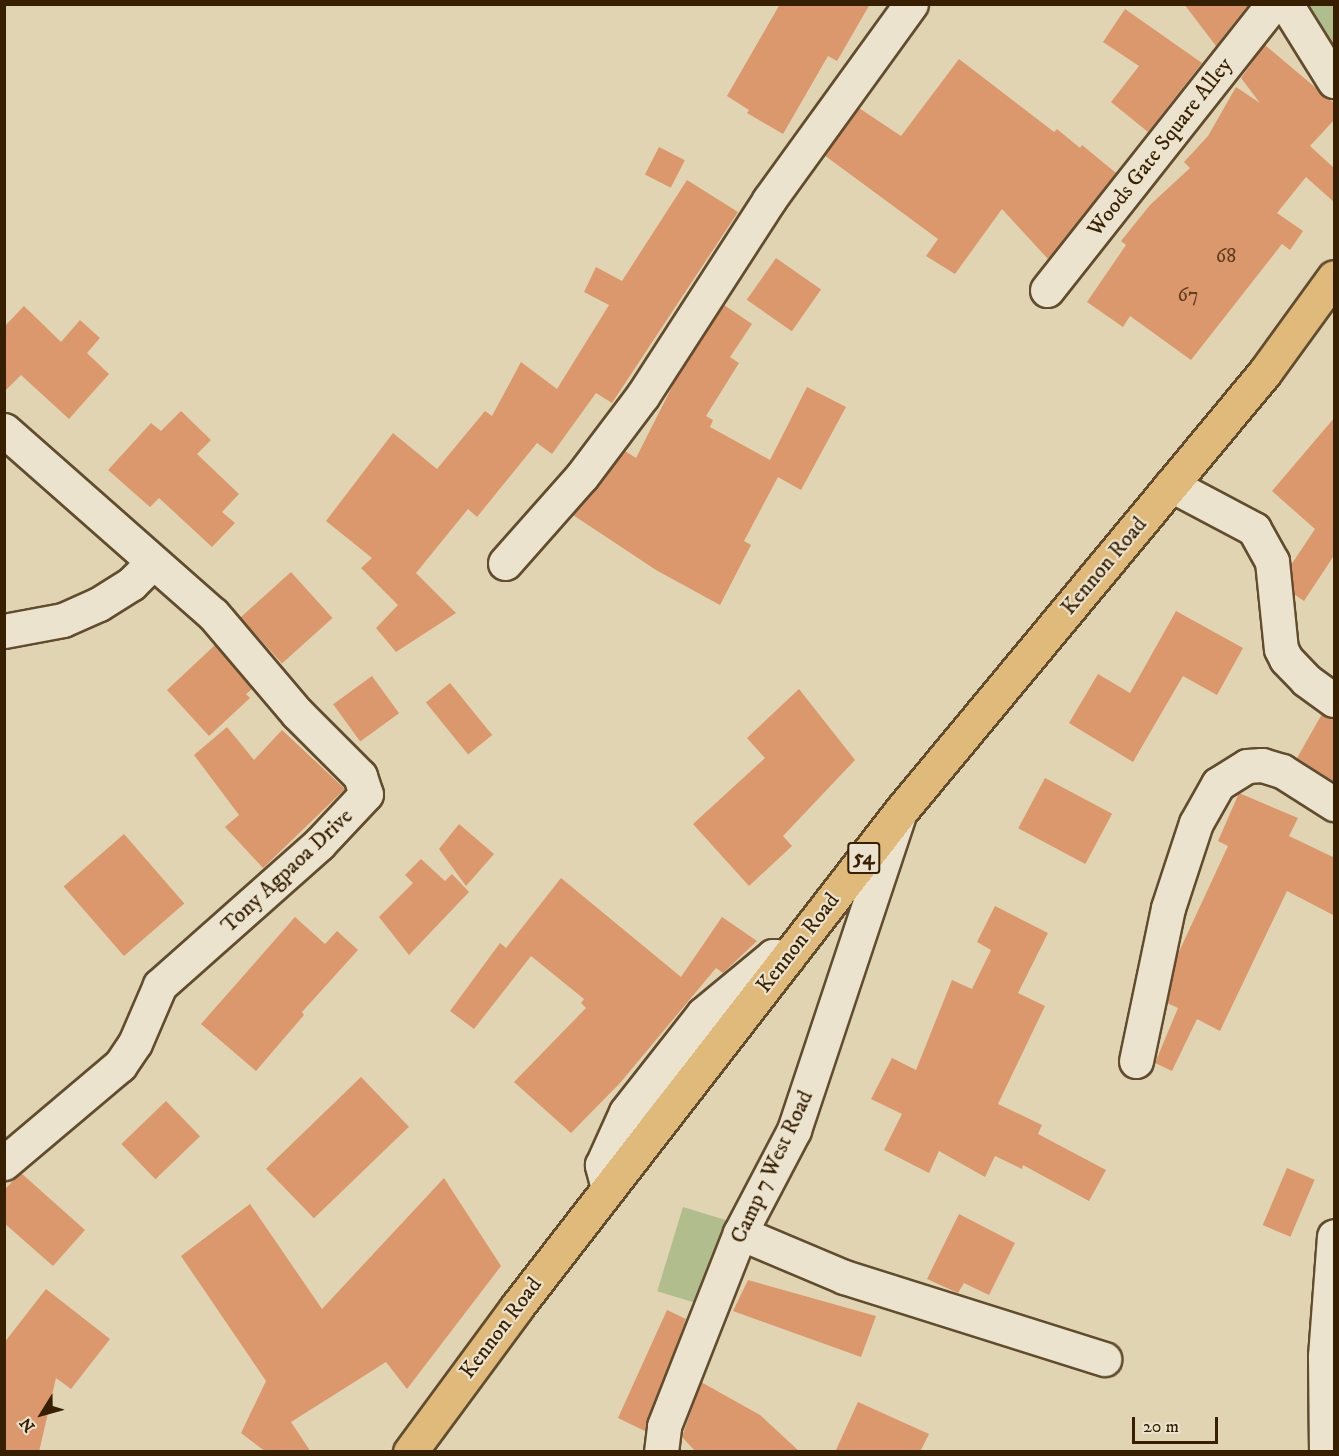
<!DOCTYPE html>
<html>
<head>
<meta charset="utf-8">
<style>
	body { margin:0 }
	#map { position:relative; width:1339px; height:1456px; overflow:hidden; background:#e0d4b3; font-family:"IM FELL DW Pica",serif }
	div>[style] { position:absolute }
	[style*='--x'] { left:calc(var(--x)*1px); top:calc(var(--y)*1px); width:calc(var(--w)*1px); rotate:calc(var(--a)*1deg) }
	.green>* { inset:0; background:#b2bd8d; transform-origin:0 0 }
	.building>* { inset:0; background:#db986d; transform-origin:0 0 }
	.roads { filter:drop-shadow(2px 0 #614c2e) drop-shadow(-2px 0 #614c2e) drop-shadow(0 2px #614c2e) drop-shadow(0 -2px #614c2e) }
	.minor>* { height:33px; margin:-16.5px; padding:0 16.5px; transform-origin:16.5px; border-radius:16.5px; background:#ebe3ce }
	.highway>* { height:33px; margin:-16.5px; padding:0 16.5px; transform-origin:16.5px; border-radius:16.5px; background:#e0ba7a }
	span { translate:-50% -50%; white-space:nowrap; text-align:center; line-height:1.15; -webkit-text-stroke:4.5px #ebe3ce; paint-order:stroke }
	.number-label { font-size:20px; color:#603d1d }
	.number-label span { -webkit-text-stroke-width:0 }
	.shield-label span { padding:2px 4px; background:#ebe3ce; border:2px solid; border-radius:4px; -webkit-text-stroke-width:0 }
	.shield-label { font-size:21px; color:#371f02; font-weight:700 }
	.street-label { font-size:22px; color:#371f02 }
	.frame { position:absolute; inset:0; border:6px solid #371f02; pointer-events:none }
	.north { position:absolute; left:12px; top:1384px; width:60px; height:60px; -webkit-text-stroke:4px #ebe3ce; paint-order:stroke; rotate:233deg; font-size:16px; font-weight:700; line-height:24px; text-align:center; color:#371f02 }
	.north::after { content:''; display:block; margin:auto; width:21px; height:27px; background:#371f02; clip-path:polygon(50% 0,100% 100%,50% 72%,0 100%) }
	.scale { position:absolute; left:1132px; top:1417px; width:86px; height:27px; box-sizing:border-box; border:3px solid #371f02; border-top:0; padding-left:8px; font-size:18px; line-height:21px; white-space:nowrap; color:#371f02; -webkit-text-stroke:4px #ebe3ce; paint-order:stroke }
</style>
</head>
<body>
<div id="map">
	<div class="green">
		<i style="clip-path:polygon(1306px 5px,1334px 5px,1334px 46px)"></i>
		<i style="left:683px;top:1207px;width:48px;height:88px;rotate:17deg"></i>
	</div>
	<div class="building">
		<i style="clip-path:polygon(780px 4px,870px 4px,837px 61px,828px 56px,783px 134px,747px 113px,749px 110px,727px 96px)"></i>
		<i style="clip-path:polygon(1184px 4px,1249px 4px,1216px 46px)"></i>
		<i style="clip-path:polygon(1125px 9px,1202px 63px,1148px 132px,1111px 102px,1139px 66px,1103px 42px)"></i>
		<i style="clip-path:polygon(1265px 45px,1335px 104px,1335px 119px,1310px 146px,1335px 169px,1335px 203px,1306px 177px,1277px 213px,1303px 231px,1290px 250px,1282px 244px,1191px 360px,1130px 316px,1123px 327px,1087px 302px,1126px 245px,1121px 241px,1150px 205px,1190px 168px,1184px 162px,1208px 136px,1236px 87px,1260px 103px,1241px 78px)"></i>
		<i style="clip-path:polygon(959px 59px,1054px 132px,1057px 129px,1080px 148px,1082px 145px,1116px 173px,1048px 259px,1002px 209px,955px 274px,926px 256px,938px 239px,824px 155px,859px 108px,901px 136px)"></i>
		<i style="left:659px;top:147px;width:29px;height:31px;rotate:27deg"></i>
		<i style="clip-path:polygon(687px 180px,738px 212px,612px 403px,596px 393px,552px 454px,537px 443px,477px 517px,468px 509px,416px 573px,456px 613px,396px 652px,376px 628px,398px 605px,361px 568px,372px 558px,326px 521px,393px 433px,437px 469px,485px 411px,492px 416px,521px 362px,557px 389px,609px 305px,584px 292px,596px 267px,622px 281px)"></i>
		<i style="left:776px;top:258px;width:55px;height:51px;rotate:35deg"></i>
		<i style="clip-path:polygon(724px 305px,752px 324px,730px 357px,739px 363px,706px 416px,713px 420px,710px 427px,770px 460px,807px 387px,846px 407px,801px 490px,778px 477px,744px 541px,751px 545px,720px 605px,656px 570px,573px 515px,625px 451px,636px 458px,676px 379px)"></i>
		<i style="clip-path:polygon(24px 306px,61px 342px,80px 320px,100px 338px,87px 353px,109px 374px,69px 419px,21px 375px,4px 392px,4px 327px)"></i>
		<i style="clip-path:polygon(181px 411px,211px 440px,197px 454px,239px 494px,222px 512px,235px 523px,212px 547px,159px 498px,150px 507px,108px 470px,151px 423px,161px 431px)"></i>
		<i style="clip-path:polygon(1335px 417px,1335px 554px,1304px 601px,1294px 594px,1291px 565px,1315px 529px,1272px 491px)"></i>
		<i style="left:291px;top:572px;width:62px;height:68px;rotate:48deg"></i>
		<i style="clip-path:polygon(1176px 611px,1243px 648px,1217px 695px,1183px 676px,1133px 762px,1069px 723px,1098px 674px,1130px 693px)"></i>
		<i style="clip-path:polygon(215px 645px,252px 689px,246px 694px,250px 698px,209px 736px,167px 690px)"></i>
		<i style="left:372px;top:676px;width:46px;height:48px;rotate:54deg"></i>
		<i style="left:450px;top:683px;width:67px;height:31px;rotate:51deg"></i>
		<i style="clip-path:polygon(799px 689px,855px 760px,783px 836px,792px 846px,749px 886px,693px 824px,765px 758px,747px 738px)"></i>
		<i style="clip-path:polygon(1322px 714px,1335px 718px,1335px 782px,1297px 758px)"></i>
		<i style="clip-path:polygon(227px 727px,254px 760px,282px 730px,345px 789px,263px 868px,225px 827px,239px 815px,194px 755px)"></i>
		<i style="left:1045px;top:778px;width:76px;height:57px;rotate:28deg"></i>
		<i style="clip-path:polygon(1239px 793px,1298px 818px,1289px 836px,1335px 858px,1335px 916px,1287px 891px,1220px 1031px,1197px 1019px,1172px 1071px,1155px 1063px,1178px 1008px,1167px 1003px,1177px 956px,1228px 846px,1218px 841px)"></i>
		<i style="clip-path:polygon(459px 824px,494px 854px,466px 886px,439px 849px)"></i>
		<i style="left:124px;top:834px;width:92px;height:80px;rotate:49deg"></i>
		<i style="clip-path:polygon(421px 859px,445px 881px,452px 874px,469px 892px,409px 955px,379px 917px,413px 883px,405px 875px)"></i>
		<i style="clip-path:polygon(561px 878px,681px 977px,722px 917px,757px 941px,723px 973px,716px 968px,620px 1083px,571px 1133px,514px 1082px,586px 1008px,581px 1003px,584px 999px,531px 956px,474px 1029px,450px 1011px,500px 943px,506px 948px)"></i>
		<i style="clip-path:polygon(995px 906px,1048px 933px,1018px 993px,1045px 1006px,998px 1104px,1042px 1125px,1038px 1134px,1106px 1170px,1089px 1201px,1023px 1165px,1022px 1169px,995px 1156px,985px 1177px,939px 1151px,929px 1173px,884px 1150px,902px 1114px,871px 1099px,892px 1058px,916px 1070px,952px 980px,972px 989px,991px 950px,977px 942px)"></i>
		<i style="clip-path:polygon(295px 917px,325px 944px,337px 931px,358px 950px,302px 1012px,304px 1015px,256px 1071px,201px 1024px)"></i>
		<i style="left:361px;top:1077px;width:69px;height:132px;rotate:46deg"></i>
		<i style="left:166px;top:1101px;width:49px;height:62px;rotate:46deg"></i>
		<i style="left:1287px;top:1168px;width:30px;height:62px;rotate:23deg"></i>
		<i style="clip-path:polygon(21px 1173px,85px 1230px,53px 1266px,4px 1223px,4px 1190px)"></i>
		<i style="clip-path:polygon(444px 1178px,501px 1266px,407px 1389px,386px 1362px,291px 1422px,311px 1452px,266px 1452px,241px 1433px,266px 1381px,181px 1256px,250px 1204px,322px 1309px)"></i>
		<i style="clip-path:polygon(959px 1214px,1015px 1243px,989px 1295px,964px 1283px,958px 1293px,927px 1279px)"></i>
		<i style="clip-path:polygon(748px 1280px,876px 1316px,861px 1357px,733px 1311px)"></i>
		<i style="clip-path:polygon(46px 1289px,110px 1339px,71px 1389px,56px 1378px,39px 1452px,4px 1452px,4px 1343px)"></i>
		<i style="clip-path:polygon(667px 1310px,686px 1319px,645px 1431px,618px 1418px)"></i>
		<i style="clip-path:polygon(701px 1382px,760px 1415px,800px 1452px,696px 1452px,682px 1437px)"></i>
		<i style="clip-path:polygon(858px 1402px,929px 1434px,920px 1452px,835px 1452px)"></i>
	</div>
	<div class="roads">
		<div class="minor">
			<i style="--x:1286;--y:4;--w:91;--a:58.1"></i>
			<i style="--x:1047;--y:290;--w:365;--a:-51.7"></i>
			<i style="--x:4;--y:430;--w:278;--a:41.4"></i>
			<i style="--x:213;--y:614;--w:130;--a:49.7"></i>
			<i style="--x:297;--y:713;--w:89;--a:45"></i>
			<i style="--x:360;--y:776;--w:19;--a:72"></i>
			<i style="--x:366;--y:794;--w:69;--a:133.2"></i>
			<i style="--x:319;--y:844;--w:213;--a:138.4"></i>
			<i style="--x:160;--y:985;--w:63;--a:113.3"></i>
			<i style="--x:135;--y:1043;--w:27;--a:124"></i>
			<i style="--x:120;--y:1065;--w:152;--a:139.8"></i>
			<i style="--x:1171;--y:485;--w:94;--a:27.9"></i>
			<i style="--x:1254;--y:529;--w:37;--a:61"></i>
			<i style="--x:1272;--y:561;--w:88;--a:84.2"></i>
			<i style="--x:1281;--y:649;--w:11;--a:63"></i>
			<i style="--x:1286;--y:659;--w:29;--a:46"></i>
			<i style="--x:1306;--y:680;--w:34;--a:36"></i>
			<i style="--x:505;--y:563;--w:116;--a:-48.5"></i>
			<i style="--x:582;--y:476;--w:101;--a:-53"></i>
			<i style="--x:643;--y:395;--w:232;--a:-57.1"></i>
			<i style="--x:769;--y:200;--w:242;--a:-54.1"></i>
			<i style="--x:4;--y:631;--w:60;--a:-10.6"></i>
			<i style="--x:63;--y:620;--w:39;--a:-24"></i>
			<i style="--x:99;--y:604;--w:38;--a:-32"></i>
			<i style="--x:131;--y:584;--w:31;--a:-45"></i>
			<i style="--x:1136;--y:1061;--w:156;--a:-78.2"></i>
			<i style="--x:1168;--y:908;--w:89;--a:-71.8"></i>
			<i style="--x:1196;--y:823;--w:45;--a:-60.6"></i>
			<i style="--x:1218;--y:784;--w:34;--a:-32"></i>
			<i style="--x:1247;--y:766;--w:15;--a:-4"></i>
			<i style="--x:1262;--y:765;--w:21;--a:17"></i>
			<i style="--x:1282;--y:771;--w:62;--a:32.4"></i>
			<i style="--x:608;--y:1188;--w:24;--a:-105"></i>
			<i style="--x:602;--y:1165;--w:58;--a:-65.6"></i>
			<i style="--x:626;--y:1112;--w:125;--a:-51.8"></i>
			<i style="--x:703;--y:1014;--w:91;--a:-39.6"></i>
			<i style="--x:773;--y:956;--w:15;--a:4"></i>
			<i style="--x:740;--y:1233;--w:113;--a:22.9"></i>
			<i style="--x:844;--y:1277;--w:273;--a:17.5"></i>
			<i style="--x:661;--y:1452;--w:26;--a:-83"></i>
			<i style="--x:664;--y:1426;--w:207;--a:-68.5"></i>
			<i style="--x:740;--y:1233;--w:116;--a:-62.3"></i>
			<i style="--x:794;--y:1130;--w:330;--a:-71.6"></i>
			<i style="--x:1326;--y:1452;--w:96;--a:-90.6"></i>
			<i style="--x:1325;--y:1356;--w:120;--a:-85.7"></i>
		</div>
		<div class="highway">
			<i style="--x:410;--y:1452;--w:179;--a:-53.6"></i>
			<i style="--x:516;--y:1308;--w:627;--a:-52.25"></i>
			<i style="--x:900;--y:812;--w:572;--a:-50.32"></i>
			<i style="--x:1265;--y:372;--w:117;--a:-54"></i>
		</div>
	</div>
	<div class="number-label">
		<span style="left:1226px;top:256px">68</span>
		<span style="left:1188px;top:295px">67</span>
	</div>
	<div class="shield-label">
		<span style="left:864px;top:858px">54</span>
	</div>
	<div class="street-label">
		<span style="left:1160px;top:147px;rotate:-52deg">Woods Gate Square Alley</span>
		<span style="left:1104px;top:566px;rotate:-50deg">Kennon Road</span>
		<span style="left:287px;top:871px;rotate:-43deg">Tony Agpaoa Drive</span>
		<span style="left:798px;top:943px;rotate:-52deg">Kennon Road</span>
		<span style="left:772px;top:1167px;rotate:-65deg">Camp 7 West Road</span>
		<span style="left:501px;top:1328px;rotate:-53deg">Kennon Road</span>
	</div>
	<div class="frame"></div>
	<div class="north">N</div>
	<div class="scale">20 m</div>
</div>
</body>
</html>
